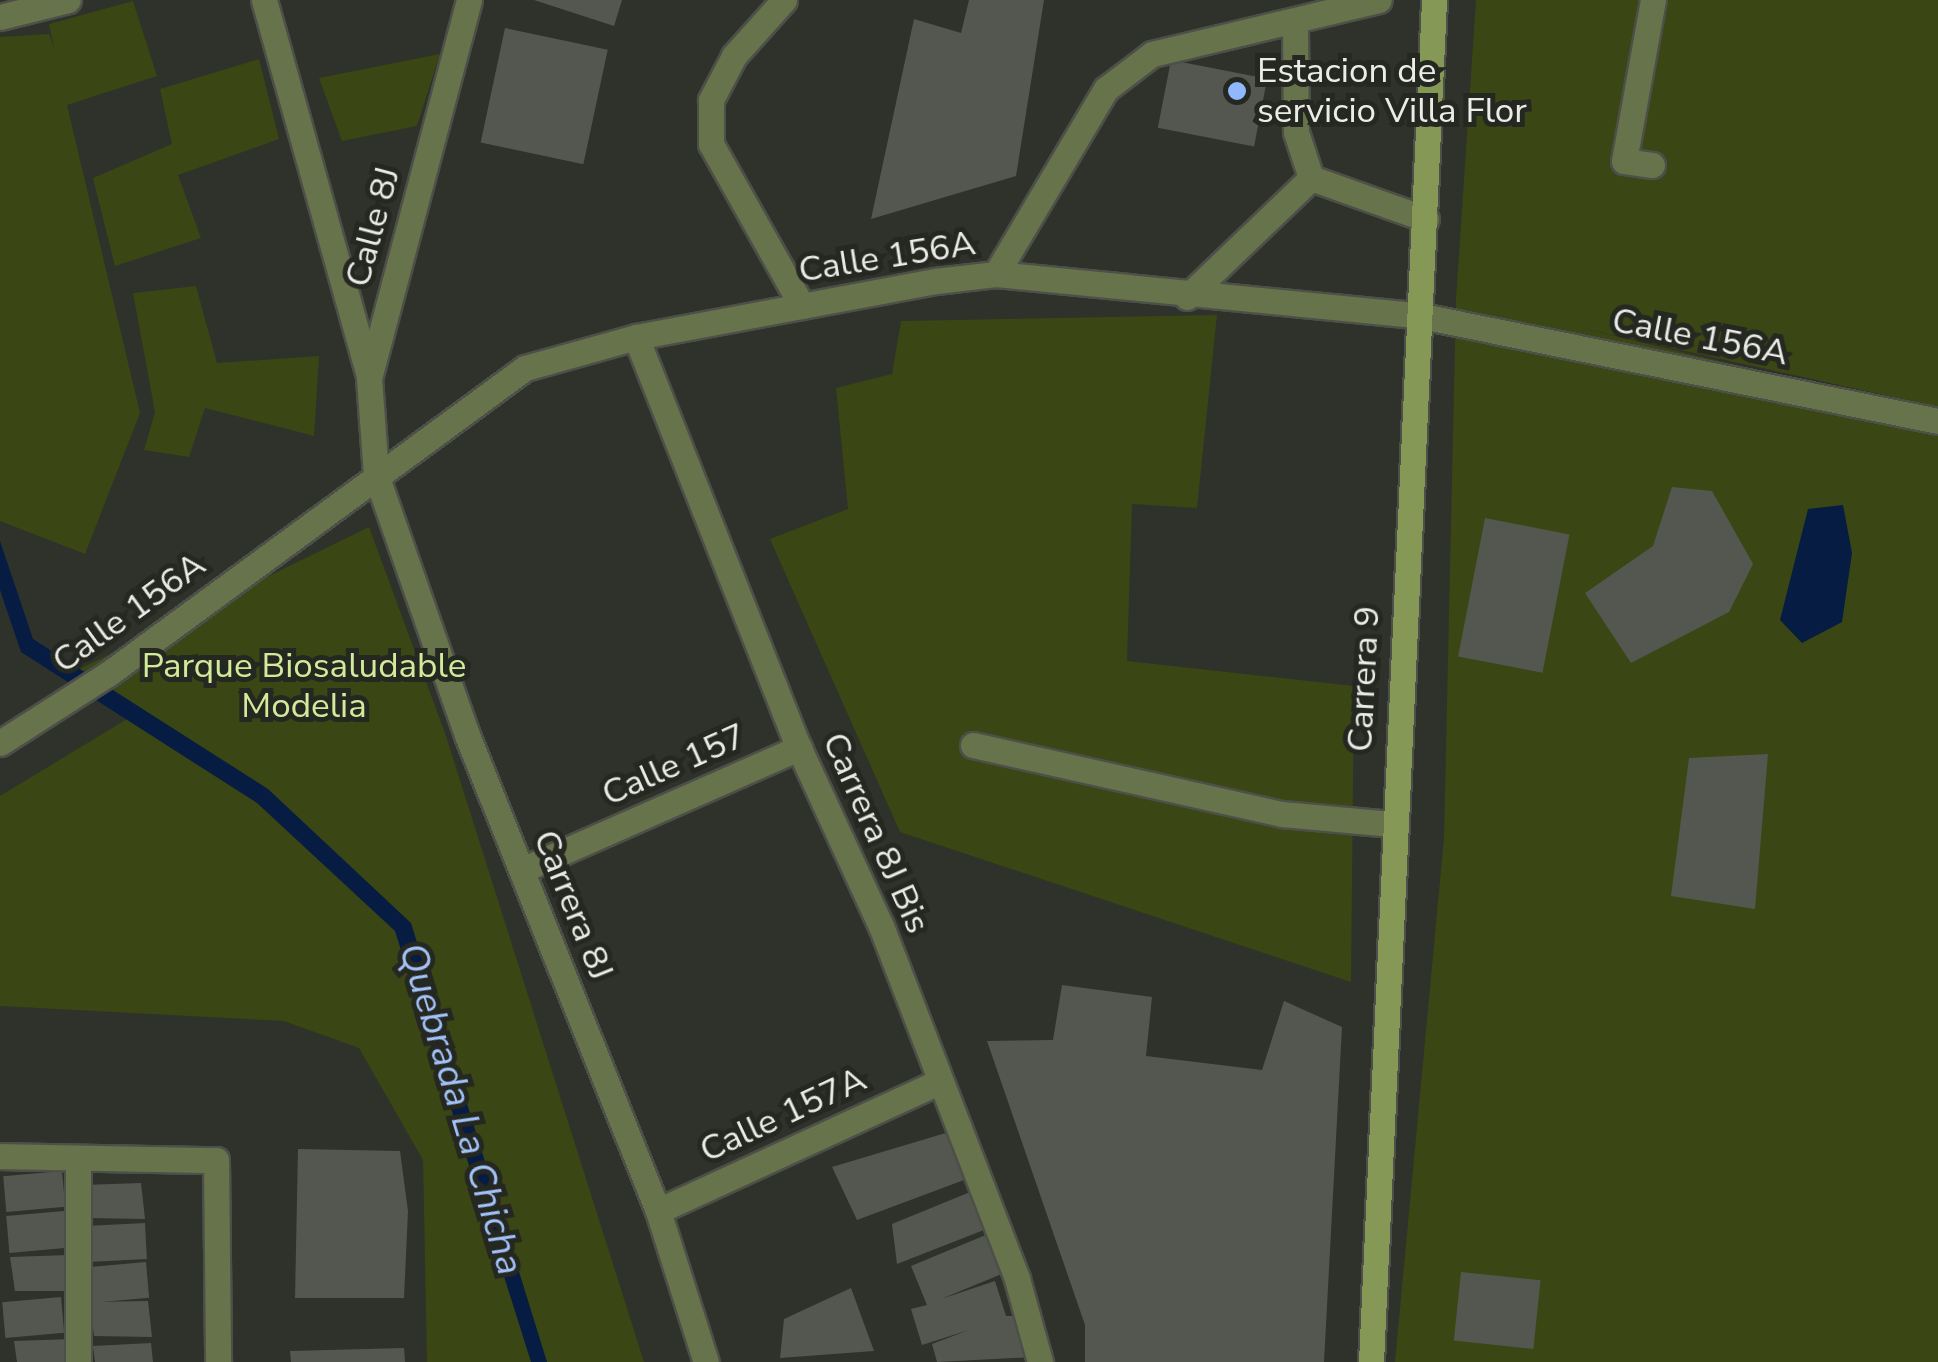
<!DOCTYPE html>
<html>
<head>
<meta charset="utf-8">
<style>
	body { margin:0 }
	#map { position:relative; width:1938px; height:1362px; overflow:hidden; background:#2f312b; font-family:"Nunito Sans",sans-serif }
	div>[style] { position:absolute }
	[style*='--x'] { left:calc(var(--x)*1px); top:calc(var(--y)*1px); width:calc(var(--w)*1px); rotate:calc(var(--a)*1deg) }
	.green>* { inset:0; background:#3a4613 }
	.water>* { inset:0; background:#071c42 }
	.building>* { inset:0; background:#545750; transform-origin:0 0 }
	.roads { filter:drop-shadow(2px 0 #4d4f49) drop-shadow(-2px 0 #4d4f49) drop-shadow(0 2px #4d4f49) drop-shadow(0 -2px #4d4f49) }
	.lane>* { height:25px; margin:-12.5px; padding:0 12.5px; transform-origin:12.5px; border-radius:12.5px; background:#67734a }
	.street>* { height:25px; margin:-12.5px; padding:0 12.5px; transform-origin:12.5px; border-radius:12.5px; background:#67734a }
	.secondary>* { height:25px; margin:-12.5px; padding:0 12.5px; transform-origin:12.5px; border-radius:12.5px; background:#859856 }
	.dots>* { width:28px; height:28px; translate:-50% -50%; box-sizing:border-box; border:5px solid #252721; border-radius:50% }
	span { translate:-50% -50%; white-space:nowrap; text-align:center; line-height:1.15; -webkit-text-stroke:10px #252721; paint-order:stroke }
	.poi-label { font-size:35px; color:#ebece8 }
	.left { translate:0 -50%; text-align:left }
	.street-label { font-size:35px; color:#ebece8 }
	.park-label { font-size:35px; color:#d2ea9a }
	.water-label { font-size:38px; color:#a2c2f8; font-style:italic }
</style>
</head>
<body>
<div id="map">
	<div class="green">
		<i style="clip-path:polygon(1476px 0,1938px 0,1938px 407px,1581px 328px,1938px 413px,1938px 1362px,1395px 1362px,1444px 838px,1456px 299px)"></i>
		<i style="clip-path:polygon(133px 1px,157px 76px,67px 105px,140px 413px,85px 554px,0 521px,0 37px,49px 34px,54px 48px,49px 24px)"></i>
		<i style="clip-path:polygon(440px 54px,417px 126px,342px 141px,319px 78px)"></i>
		<i style="clip-path:polygon(259px 59px,279px 139px,178px 175px,201px 238px,115px 266px,93px 178px,172px 144px,160px 89px)"></i>
		<i style="clip-path:polygon(196px 286px,217px 363px,319px 356px,314px 436px,205px 408px,189px 457px,144px 450px,155px 412px,133px 293px)"></i>
		<i style="clip-path:polygon(1217px 315px,1197px 508px,1132px 504px,1127px 661px,1354px 686px,1351px 982px,900px 832px,770px 539px,848px 509px,836px 388px,892px 374px,901px 321px)"></i>
		<i style="clip-path:polygon(369px 527px,446px 736px,644px 1362px,427px 1362px,423px 1160px,359px 1048px,284px 1021px,0 1006px,0 796px,132px 716px,71px 673px)"></i>
	</div>
	<div class="water">
		<i style="clip-path:polygon(1843px 505px,1852px 553px,1842px 622px,1802px 643px,1780px 620px,1808px 509px)"></i>
		<i style="clip-path:polygon(0 541px,33px 639px,268px 789px,411px 923px,547px 1362px,531px 1362px,395px 931px,257px 803px,21px 652px,0 590px)"></i>
	</div>
	<div class="building">
		<i style="clip-path:polygon(534px 0,622px 0,614px 26px)"></i>
		<i style="clip-path:polygon(969px 0,1044px 0,1016px 176px,871px 219px,914px 19px,961px 33px)"></i>
		<i style="left:505px;top:28px;width:105px;height:117px;rotate:12deg"></i>
		<i style="left:1171px;top:60px;width:98px;height:69px;rotate:11deg"></i>
		<i style="clip-path:polygon(1672px 487px,1712px 491px,1753px 564px,1729px 612px,1631px 663px,1585px 593px,1653px 546px)"></i>
		<i style="left:1485px;top:518px;width:86px;height:141px;rotate:11deg"></i>
		<i style="clip-path:polygon(1768px 754px,1755px 909px,1671px 896px,1689px 758px)"></i>
		<i style="clip-path:polygon(1062px 985px,1152px 997px,1146px 1056px,1262px 1070px,1284px 1001px,1342px 1027px,1324px 1362px,1085px 1362px,1085px 1325px,987px 1041px,1053px 1040px)"></i>
		<i style="clip-path:polygon(949px 1132px,972px 1177px,857px 1220px,832px 1167px)"></i>
		<i style="clip-path:polygon(298px 1149px,400px 1151px,408px 1211px,404px 1298px,295px 1298px)"></i>
		<i style="left:62px;top:1171px;width:36px;height:59px;rotate:85deg"></i>
		<i style="clip-path:polygon(141px 1183px,145px 1219px,87px 1218px,83px 1185px)"></i>
		<i style="clip-path:polygon(975px 1190px,989px 1228px,897px 1264px,892px 1224px)"></i>
		<i style="left:64px;top:1211px;width:37px;height:58px;rotate:85deg"></i>
		<i style="left:145px;top:1223px;width:36px;height:59px;rotate:87deg"></i>
		<i style="clip-path:polygon(993px 1232px,1009px 1271px,941px 1299px,995px 1281px,1006px 1316px,1022px 1316px,1034px 1357px,937px 1362px,932px 1344px,969px 1330px,922px 1345px,911px 1309px,927px 1305px,911px 1266px)"></i>
		<i style="clip-path:polygon(69px 1255px,72px 1291px,15px 1291px,10px 1257px)"></i>
		<i style="left:146px;top:1262px;width:36px;height:59px;rotate:85deg"></i>
		<i style="left:1461px;top:1272px;width:80px;height:69px;rotate:6deg"></i>
		<i style="clip-path:polygon(851px 1288px,874px 1351px,780px 1358px,784px 1319px)"></i>
		<i style="left:61px;top:1297px;width:36px;height:59px;rotate:85deg"></i>
		<i style="clip-path:polygon(148px 1301px,152px 1337px,94px 1336px,90px 1302px)"></i>
		<i style="clip-path:polygon(73px 1339px,75px 1362px,17px 1362px,14px 1341px)"></i>
		<i style="clip-path:polygon(151px 1343px,153px 1362px,95px 1362px,93px 1346px)"></i>
		<i style="clip-path:polygon(404px 1348px,405px 1362px,291px 1362px,290px 1351px)"></i>
	</div>
	<div class="roads">
		<div class="lane">
			<i style="--x:784;--y:0;--w:75;--a:131.8"></i>
			<i style="--x:734;--y:56;--w:50;--a:117.6"></i>
			<i style="--x:711;--y:100;--w:44;--a:90"></i>
			<i style="--x:711;--y:144;--w:186;--a:60.7"></i>
			<i style="--x:1295;--y:26;--w:106;--a:89.5"></i>
			<i style="--x:1296;--y:132;--w:48;--a:71.9"></i>
			<i style="--x:1311;--y:178;--w:122;--a:19.6"></i>
			<i style="--x:1652;--y:165;--w:28;--a:-172"></i>
			<i style="--x:1624;--y:161;--w:164;--a:-79.8"></i>
			<i style="--x:996;--y:274;--w:215;--a:-59.3"></i>
			<i style="--x:1106;--y:89;--w:58;--a:-37.3"></i>
			<i style="--x:1152;--y:54;--w:233;--a:-13.4"></i>
			<i style="--x:1187;--y:297;--w:172;--a:-43.8"></i>
			<i style="--x:973;--y:745;--w:317;--a:12.6"></i>
			<i style="--x:1282;--y:814;--w:110;--a:5.2"></i>
		</div>
		<div class="street">
			<i style="--x:264;--y:0;--w:390;--a:74.4"></i>
			<i style="--x:469;--y:0;--w:391;--a:104.8"></i>
			<i style="--x:369;--y:378;--w:97;--a:85.9"></i>
			<i style="--x:376;--y:475;--w:275;--a:70.7"></i>
			<i style="--x:467;--y:735;--w:513;--a:68.14"></i>
			<i style="--x:658;--y:1211;--w:158;--a:72.4"></i>
			<i style="--x:0;--y:17;--w:70;--a:-14"></i>
			<i style="--x:636;--y:337;--w:442;--a:68.4"></i>
			<i style="--x:799;--y:748;--w:196;--a:65.3"></i>
			<i style="--x:881;--y:926;--w:378;--a:68.9"></i>
			<i style="--x:1017;--y:1279;--w:86;--a:74.5"></i>
			<i style="--x:0;--y:743;--w:128;--a:-32.6"></i>
			<i style="--x:108;--y:674;--w:517;--a:-36.27"></i>
			<i style="--x:525;--y:368;--w:115;--a:-15.6"></i>
			<i style="--x:636;--y:337;--w:305;--a:-10.6"></i>
			<i style="--x:936;--y:281;--w:60;--a:-6.7"></i>
			<i style="--x:996;--y:274;--w:423;--a:5.6"></i>
			<i style="--x:1417;--y:315;--w:532;--a:11.5"></i>
			<i style="--x:522;--y:870;--w:303;--a:-23.8"></i>
			<i style="--x:0;--y:1156;--w:216;--a:1.1"></i>
			<i style="--x:216;--y:1160;--w:202;--a:89.4"></i>
			<i style="--x:78;--y:1160;--w:202;--a:90"></i>
			<i style="--x:658;--y:1211;--w:308;--a:-24.7"></i>
		</div>
		<div class="secondary">
			<i style="--x:1371;--y:1362;--w:1363;--a:-87.35"></i>
		</div>
	</div>
	<div class="dots">
		<i style="left:1237px;top:91px;background:#8fb8fd"></i>
	</div>
	<div class="poi-label">
		<span class="left" style="left:1257px;top:91px">Estacion de<br>servicio Villa Flor</span>
	</div>
	<div class="street-label">
		<span style="left:373px;top:227px;rotate:-75deg">Calle 8J</span>
		<span style="left:887px;top:257px;rotate:-9deg">Calle 156A</span>
		<span style="left:1700px;top:337px;rotate:11deg">Calle 156A</span>
		<span style="left:129px;top:613px;rotate:-36deg">Calle 156A</span>
		<span style="left:1364px;top:679px;rotate:-87deg">Carrera 9</span>
		<span style="left:674px;top:765px;rotate:-24deg">Calle 157</span>
		<span style="left:876px;top:833px;rotate:66deg">Carrera 8J Bis</span>
		<span style="left:573px;top:905px;rotate:68deg">Carrera 8J</span>
		<span style="left:783px;top:1115px;rotate:-25deg">Calle 157A</span>
	</div>
	<div class="park-label">
		<span style="left:304px;top:686px">Parque Biosaludable<br>Modelia</span>
	</div>
	<div class="water-label">
		<span style="left:461px;top:1109px;rotate:73deg">Quebrada La Chicha</span>
	</div>
</div>
</body>
</html>
